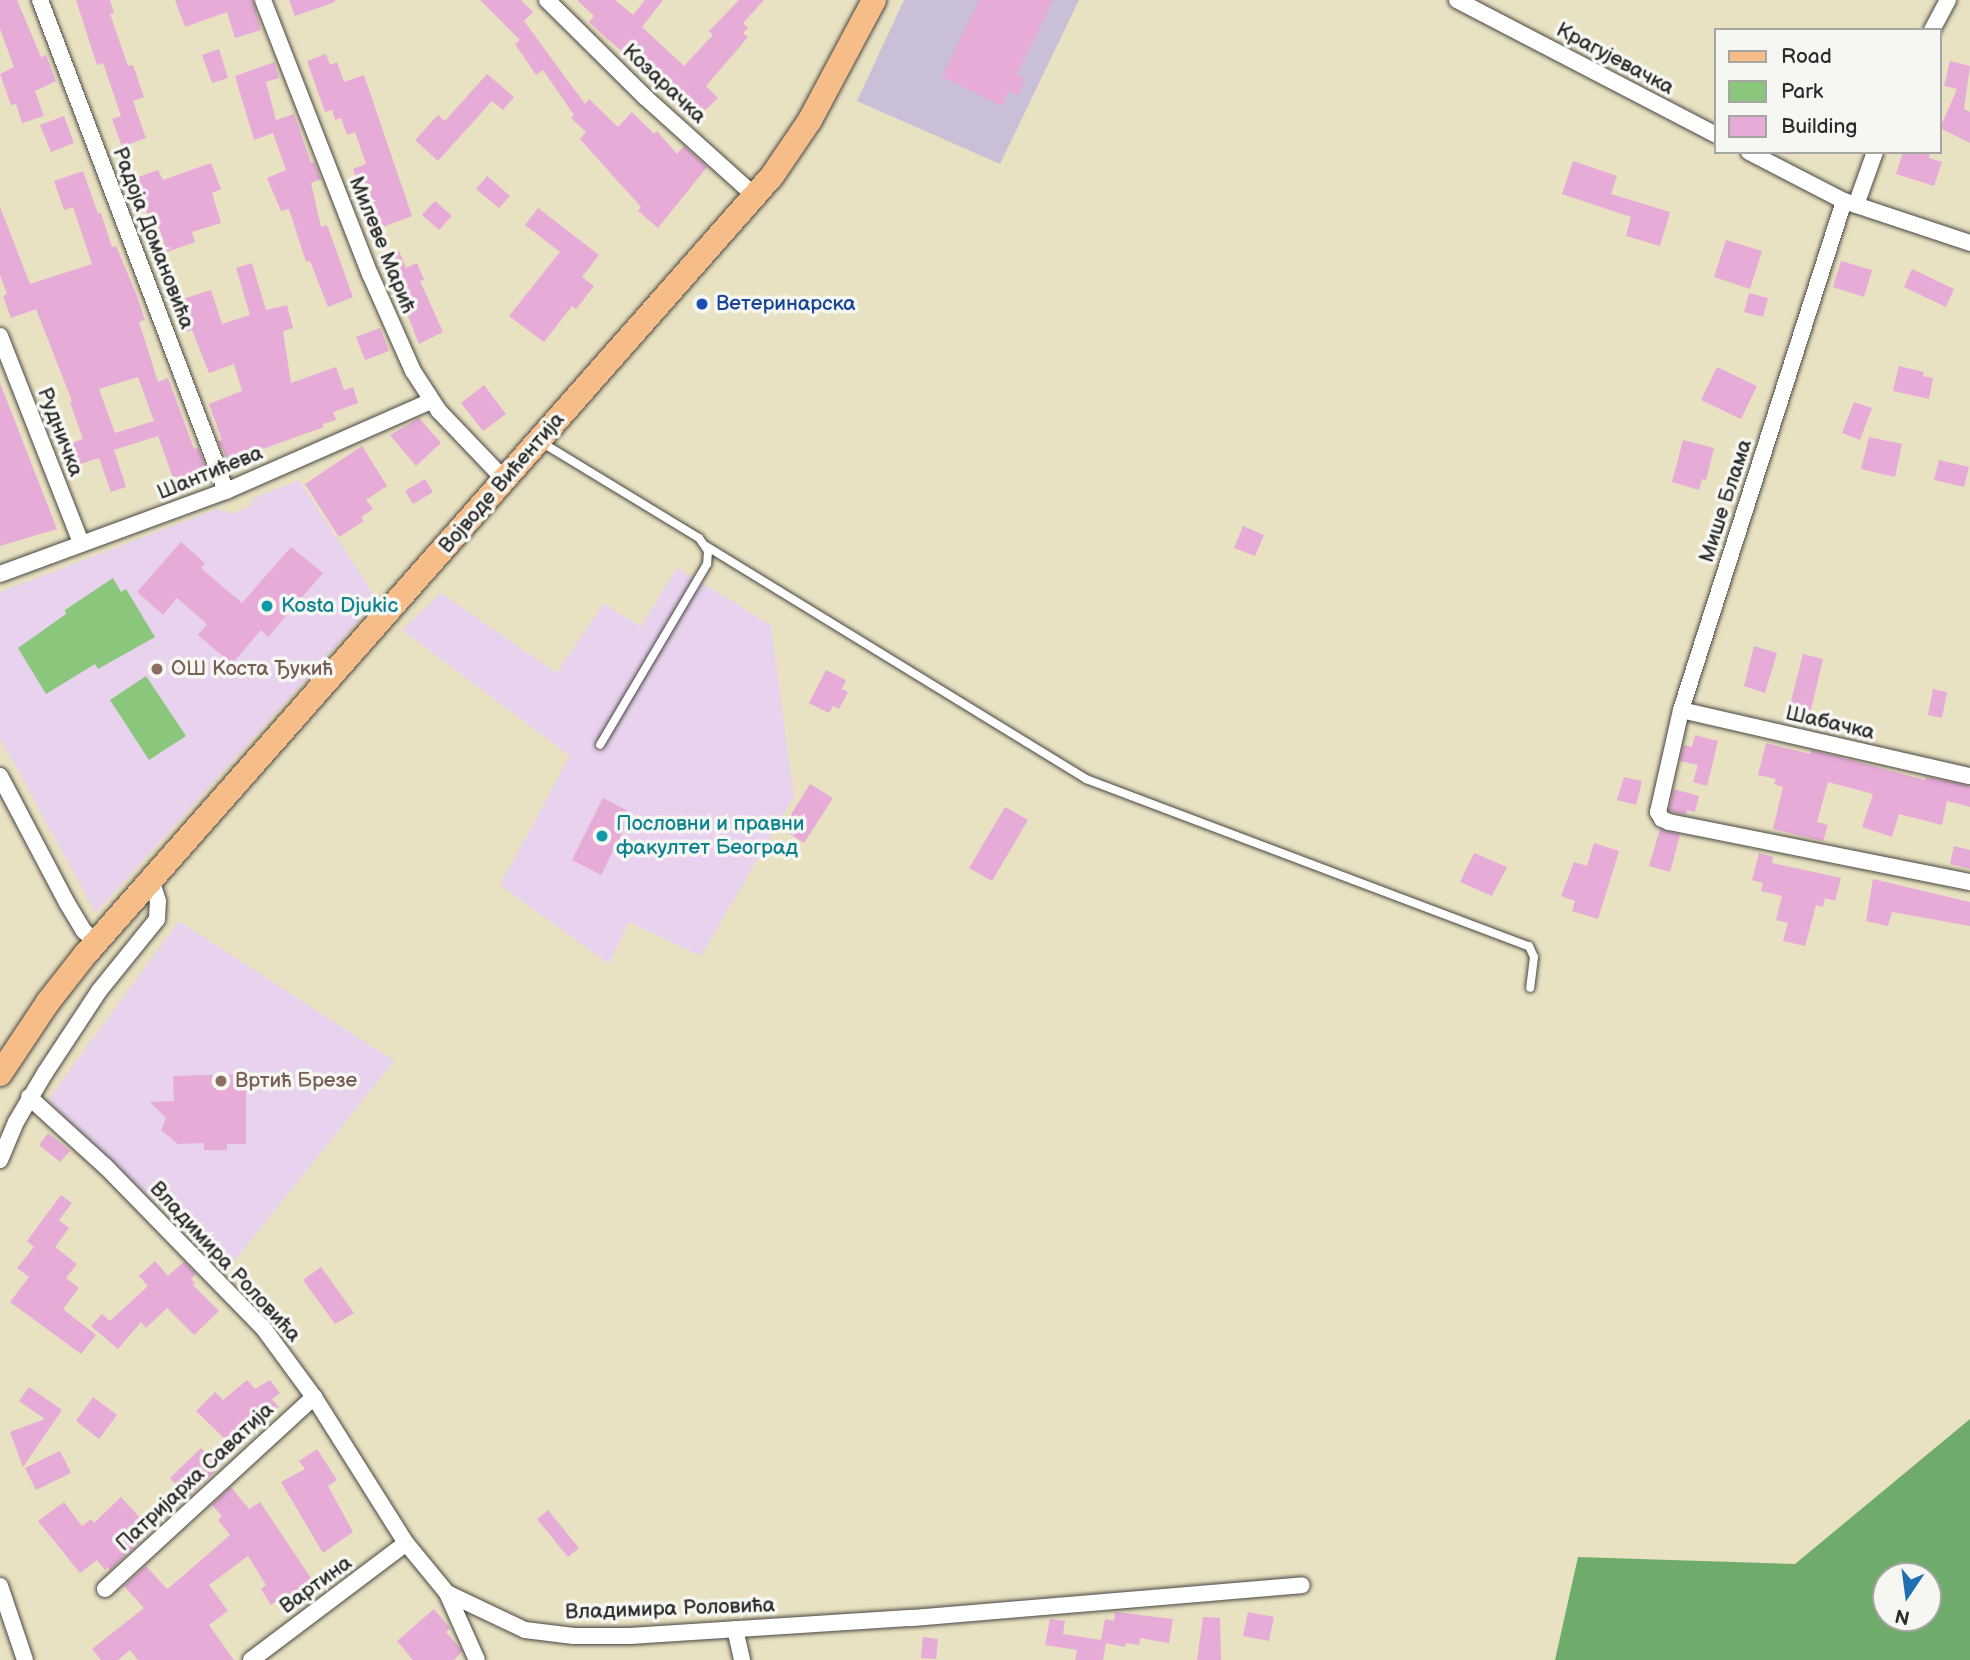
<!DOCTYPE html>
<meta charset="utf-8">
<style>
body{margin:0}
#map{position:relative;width:1970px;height:1660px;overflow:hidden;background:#e9e2c2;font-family:"Balsamiq Sans",sans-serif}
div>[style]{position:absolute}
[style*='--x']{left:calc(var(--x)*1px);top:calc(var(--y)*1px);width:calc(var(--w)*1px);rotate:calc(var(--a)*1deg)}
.built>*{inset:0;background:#e8d2ee}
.industrial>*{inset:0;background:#c9bfd7}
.green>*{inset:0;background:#8ac77d}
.forest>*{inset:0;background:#6fac6c}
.building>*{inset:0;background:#e6abd7}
.roads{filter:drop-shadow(0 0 2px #484642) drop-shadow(0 0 2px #484642)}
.lane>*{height:8px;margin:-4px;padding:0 4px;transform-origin:4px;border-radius:4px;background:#fff}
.street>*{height:16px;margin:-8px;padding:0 8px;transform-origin:8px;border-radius:8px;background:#fff}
.primary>*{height:24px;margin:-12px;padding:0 12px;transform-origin:12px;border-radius:12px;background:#f7bd88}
.dots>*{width:19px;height:19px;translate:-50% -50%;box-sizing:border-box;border:4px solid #f6f6f2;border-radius:50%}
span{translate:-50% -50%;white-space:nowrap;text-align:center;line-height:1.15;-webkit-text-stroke:7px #f6f6f2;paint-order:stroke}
.street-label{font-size:21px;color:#2b2b2b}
.transit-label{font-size:21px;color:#164399}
.left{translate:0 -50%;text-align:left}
.culture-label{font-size:21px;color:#0d838f}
.education-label{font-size:21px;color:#785e54}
.legend{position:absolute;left:1714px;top:28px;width:228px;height:126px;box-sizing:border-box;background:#f6f6f2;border:2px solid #a5a5a2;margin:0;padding:9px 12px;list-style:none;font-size:21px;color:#2b2b2b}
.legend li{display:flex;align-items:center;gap:14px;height:35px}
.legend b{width:35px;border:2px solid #a5a5a2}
.north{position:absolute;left:1872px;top:1562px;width:70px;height:70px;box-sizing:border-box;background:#f6f6f2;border:2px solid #a5a5a2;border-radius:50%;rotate:193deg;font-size:19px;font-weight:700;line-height:28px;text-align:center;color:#2b2b2b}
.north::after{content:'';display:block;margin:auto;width:24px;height:32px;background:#1f6fb2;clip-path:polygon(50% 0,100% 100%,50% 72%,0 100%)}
</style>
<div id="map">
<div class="built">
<i style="clip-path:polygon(299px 480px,377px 600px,96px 913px,0 738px,0 592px,217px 509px,231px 514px,250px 507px,254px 498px)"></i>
<i style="clip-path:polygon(677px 568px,771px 625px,794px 797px,701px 956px,629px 922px,609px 964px,500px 885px,570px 756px,402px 630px,441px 593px,556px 673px,604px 604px,641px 627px)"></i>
<i style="clip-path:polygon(179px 921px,394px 1061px,227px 1270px,48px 1100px)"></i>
</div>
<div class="industrial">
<i style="clip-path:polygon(904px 0,1079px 0,1000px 164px,857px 101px)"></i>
</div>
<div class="green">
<i style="clip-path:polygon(113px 578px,121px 592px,126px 589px,155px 637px,98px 669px,95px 664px,46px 694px,18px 648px,66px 614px,65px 610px)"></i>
<i style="clip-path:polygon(146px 676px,186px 736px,149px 760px,110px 700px)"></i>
</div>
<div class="forest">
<i style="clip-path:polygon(evenodd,1970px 1419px,1970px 1660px,1555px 1660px,1578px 1557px,1795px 1564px,1970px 1419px,1886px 1576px,1928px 1576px,1928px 1618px,1886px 1618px,1886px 1576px)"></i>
</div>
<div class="building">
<i style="clip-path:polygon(0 0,17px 0,41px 57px,46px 55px,56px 81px,35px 91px,44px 116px,22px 123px,16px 104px,11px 105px,0 74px,14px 67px,0 29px)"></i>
<i style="clip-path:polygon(76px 0,110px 0,114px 13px,110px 14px,128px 66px,133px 65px,144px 97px,133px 101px,146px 138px,122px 147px,112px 119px,121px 116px,103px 63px,97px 65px)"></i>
<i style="clip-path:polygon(175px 0,253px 0,261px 30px,235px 38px,227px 12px,185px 27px)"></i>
<i style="clip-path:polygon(289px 0,335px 0,335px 2px,295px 16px)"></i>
<i style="clip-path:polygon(480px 0,521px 0,533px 12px,524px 21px,585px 104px,589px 99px,618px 127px,632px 112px,654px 134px,657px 131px,677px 154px,684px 146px,707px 167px,658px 228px,638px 211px,641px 207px,580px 139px,586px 132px,571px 118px,574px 115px,543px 70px,536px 75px,515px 44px,520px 40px)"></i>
<i style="clip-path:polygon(577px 0,615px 0,633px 15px,645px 0,663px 0,642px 27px,684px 66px,713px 35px,709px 31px,739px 0,764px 0,743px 23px,748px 28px,743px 33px,748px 37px,706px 86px,718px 98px,699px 116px,679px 96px,676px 100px,661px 87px,663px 85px,606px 38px,589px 22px,594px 16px)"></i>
<i style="clip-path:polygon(979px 0,1053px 0,1017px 75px,1026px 79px,1018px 95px,1009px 91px,1002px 106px,942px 77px)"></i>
<i style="clip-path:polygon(219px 49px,228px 78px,212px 83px,202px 55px)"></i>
<i style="clip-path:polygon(326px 54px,330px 65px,337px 62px,344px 82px,364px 75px,412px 216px,375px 230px,353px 169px,366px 164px,355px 132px,347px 135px,341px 118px,335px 120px,332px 110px,325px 112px,307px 61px)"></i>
<i style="clip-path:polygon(1950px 61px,1970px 66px,1964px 109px,1970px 112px,1970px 143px,1940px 128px,1957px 89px,1944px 86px)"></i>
<i style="clip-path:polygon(274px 62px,279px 78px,266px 82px,276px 120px,294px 114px,311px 163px,314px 162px,321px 179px,311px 183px,321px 227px,327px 225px,353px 297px,328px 307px,310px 261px,306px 262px,289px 209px,281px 211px,267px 178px,286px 170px,273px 133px,254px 140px,235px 76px)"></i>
<i style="clip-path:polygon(487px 74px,514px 97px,503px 110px,492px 101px,438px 161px,415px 140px,438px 115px,445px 121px)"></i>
<i style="clip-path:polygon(64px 116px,74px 143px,51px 152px,40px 125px)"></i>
<i style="clip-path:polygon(1903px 152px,1930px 152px,1929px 158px,1942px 162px,1934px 186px,1896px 174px)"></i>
<i style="clip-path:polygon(1573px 161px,1617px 176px,1611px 194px,1670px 212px,1660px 246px,1626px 236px,1631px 217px,1562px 194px)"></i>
<i style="clip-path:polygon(211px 163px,221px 189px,212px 193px,221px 223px,192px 232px,195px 242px,167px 252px,155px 216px,149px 218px,133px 179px,158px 170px,163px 180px)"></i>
<i style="clip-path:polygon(evenodd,83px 171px,98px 214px,101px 213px,112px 247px,116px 246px,137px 296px,145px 320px,139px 322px,158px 382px,168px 378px,194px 449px,198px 448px,206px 467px,195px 471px,196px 475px,177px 481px,176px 476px,173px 478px,158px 436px,114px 450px,126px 487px,111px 492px,99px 458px,74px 466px,67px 445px,83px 439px,70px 402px,72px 401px,36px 309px,11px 318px,3px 296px,7px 294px,0 275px,0 207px,30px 284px,92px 264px,73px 207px,64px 210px,54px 181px,83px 171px,138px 377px,154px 421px,115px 433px,99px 389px,138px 377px)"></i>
<i style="clip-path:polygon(487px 176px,510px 196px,499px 208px,476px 189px)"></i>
<i style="clip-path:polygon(435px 201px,452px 216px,439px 230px,422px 215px)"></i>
<i style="clip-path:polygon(538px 208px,599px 255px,582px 277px,594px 286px,576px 309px,572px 306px,544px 342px,509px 316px,560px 252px,525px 225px)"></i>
<i style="clip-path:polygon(1726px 240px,1762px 251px,1750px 289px,1714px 277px)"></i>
<i style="clip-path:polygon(399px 251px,406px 268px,417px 263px,424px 280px,420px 281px,443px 332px,419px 344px,394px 281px,389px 283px,382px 265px,386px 263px,384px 257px)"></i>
<i style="clip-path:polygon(1841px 261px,1872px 270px,1864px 297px,1833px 287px)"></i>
<i style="clip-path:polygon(252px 263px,266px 310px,287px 305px,293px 328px,283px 331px,291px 383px,336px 367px,344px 390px,353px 387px,358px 403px,333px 412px,336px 420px,323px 424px,324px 427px,257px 451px,258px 454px,229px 463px,218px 441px,222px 440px,209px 404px,242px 391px,234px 364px,209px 373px,192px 330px,187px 332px,177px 301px,211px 290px,222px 324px,250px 315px,236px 268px)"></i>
<i style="clip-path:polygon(1912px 269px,1954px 289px,1946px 307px,1904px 287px)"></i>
<i style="clip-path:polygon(1749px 293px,1768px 298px,1763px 317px,1744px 312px)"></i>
<i style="clip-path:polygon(380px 328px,389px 351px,365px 360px,356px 337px)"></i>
<i style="clip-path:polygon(1899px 366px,1924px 372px,1923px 376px,1933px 378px,1929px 399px,1893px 391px)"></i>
<i style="clip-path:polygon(1717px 367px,1757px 386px,1741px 419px,1701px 400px)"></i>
<i style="clip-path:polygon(0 383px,57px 529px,0 546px)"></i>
<i style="clip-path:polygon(484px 385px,506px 414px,483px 431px,461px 403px)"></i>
<i style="clip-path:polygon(1854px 402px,1872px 408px,1860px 440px,1842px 433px)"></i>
<i style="clip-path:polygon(419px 418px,441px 443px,416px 466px,390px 435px)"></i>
<i style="clip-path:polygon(1869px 437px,1902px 444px,1895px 477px,1861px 469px)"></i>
<i style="clip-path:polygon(1683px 440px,1714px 448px,1706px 480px,1702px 479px,1699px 490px,1672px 482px)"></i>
<i style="clip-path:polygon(362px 446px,387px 486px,366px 500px,373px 509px,361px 517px,364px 521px,339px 537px,305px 484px)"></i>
<i style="clip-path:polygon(1939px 460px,1969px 467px,1964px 487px,1934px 480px)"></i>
<i style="clip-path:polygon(425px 479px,433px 492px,413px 504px,405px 491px)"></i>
<i style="clip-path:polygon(1243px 526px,1264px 535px,1255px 556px,1234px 548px)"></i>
<i style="clip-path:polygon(181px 542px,205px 563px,201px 568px,242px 603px,291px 547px,323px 573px,268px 637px,261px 630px,232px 664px,198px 635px,207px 624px,177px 598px,163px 615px,137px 592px)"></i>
<i style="clip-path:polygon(1754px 646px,1777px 653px,1765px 693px,1744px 686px)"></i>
<i style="clip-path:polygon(1803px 654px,1823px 659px,1809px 718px,1788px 713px)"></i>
<i style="clip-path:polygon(826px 670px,846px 680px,842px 689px,848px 692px,839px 709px,833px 706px,829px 713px,809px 703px)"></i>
<i style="clip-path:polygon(1933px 689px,1947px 692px,1942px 718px,1928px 715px)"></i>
<i style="clip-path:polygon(1695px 735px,1718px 741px,1707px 786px,1693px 782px,1698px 765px,1680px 761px,1684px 745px,1692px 747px)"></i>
<i style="clip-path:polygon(1766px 743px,1810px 754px,1811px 750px,1835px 756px,1925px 780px,1926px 777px,1970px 786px,1970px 807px,1947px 801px,1942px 825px,1899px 814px,1892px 837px,1862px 827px,1873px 794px,1828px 782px,1817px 822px,1828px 825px,1823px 841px,1773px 829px,1783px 787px,1774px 784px,1776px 779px,1758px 775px)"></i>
<i style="clip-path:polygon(1624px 777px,1642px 781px,1636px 805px,1617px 800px)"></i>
<i style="clip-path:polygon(810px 784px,833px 798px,804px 843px,782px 829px)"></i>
<i style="clip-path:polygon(1674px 789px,1699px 796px,1695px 812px,1687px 810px,1686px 815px,1669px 811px)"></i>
<i style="clip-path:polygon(603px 798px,632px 813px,601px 875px,572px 860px)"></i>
<i style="clip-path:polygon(1005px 807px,1028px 820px,992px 881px,969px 868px)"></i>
<i style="clip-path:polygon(1660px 829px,1680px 835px,1670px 872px,1649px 866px)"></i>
<i style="clip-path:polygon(1594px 843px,1619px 851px,1598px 919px,1572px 911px,1575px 901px,1561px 896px,1574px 862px,1587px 866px)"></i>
<i style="clip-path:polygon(1954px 846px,1970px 850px,1970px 869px,1950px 864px)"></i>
<i style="clip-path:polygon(1474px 853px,1507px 867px,1492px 896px,1460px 882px)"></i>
<i style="clip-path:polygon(1759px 853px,1773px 857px,1772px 863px,1841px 878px,1835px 901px,1825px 898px,1823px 907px,1816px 905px,1805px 946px,1783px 941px,1788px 923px,1776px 920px,1782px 896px,1761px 891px,1763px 883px,1752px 880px)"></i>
<i style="clip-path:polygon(1873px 879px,1970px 902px,1970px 926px,1892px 912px,1888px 926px,1866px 921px)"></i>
<i style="clip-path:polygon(246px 1074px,246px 1144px,227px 1144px,227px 1150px,204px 1150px,204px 1143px,178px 1144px,161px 1130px,166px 1118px,150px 1102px,174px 1101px,173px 1076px)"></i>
<i style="clip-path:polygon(48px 1133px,70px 1151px,60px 1162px,39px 1145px)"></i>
<i style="clip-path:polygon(61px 1195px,72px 1203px,59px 1220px,69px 1228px,55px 1247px,77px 1264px,66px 1278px,79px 1288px,63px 1309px,96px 1335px,81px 1354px,10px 1302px,29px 1277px,17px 1268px,34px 1247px,27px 1241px)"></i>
<i style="clip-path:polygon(155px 1261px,168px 1276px,184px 1262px,196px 1274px,191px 1279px,195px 1283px,193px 1285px,219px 1311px,194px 1335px,167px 1308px,146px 1328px,141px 1322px,118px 1349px,91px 1326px,102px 1314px,110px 1321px,148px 1286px,139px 1276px)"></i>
<i style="clip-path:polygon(321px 1267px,354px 1313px,335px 1324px,303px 1280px)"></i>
<i style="clip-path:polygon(247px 1380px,255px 1389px,270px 1380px,280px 1393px,272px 1399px,279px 1407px,259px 1423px,251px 1415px,226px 1440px,196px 1411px,215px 1392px,223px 1400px)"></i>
<i style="clip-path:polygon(29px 1387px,62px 1410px,23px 1467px,10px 1432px,45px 1419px,19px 1401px)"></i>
<i style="clip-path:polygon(93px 1397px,117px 1415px,99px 1439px,76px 1421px)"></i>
<i style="clip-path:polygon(201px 1448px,220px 1467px,188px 1497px,170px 1478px)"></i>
<i style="clip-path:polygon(317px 1449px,337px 1480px,328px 1486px,353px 1532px,323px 1553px,281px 1482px,305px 1469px,299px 1461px)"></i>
<i style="clip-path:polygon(60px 1451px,71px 1473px,36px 1490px,25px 1468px)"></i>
<i style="clip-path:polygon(231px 1487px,249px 1509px,260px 1502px,315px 1584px,280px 1606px,277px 1601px,271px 1605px,261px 1589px,266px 1585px,248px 1556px,209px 1585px,228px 1611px,209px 1625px,234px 1660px,138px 1660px,130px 1650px,118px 1660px,101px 1660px,92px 1649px,144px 1608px,124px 1586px,146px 1566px,167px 1589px,170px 1587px,230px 1535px,218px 1520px,222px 1516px,212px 1505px)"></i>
<i style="clip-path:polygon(121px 1497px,140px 1518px,152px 1508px,161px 1519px,138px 1537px,141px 1541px,110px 1570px,108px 1567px,105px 1570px,97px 1560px,80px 1573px,38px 1521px,64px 1502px,82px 1526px,91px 1519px,94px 1523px)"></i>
<i style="clip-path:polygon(548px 1510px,579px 1548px,568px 1557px,537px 1519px)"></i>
<i style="clip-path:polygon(434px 1609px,450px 1628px,446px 1632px,462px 1651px,454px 1660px,413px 1660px,397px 1641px)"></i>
<i style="clip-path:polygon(1115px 1612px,1173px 1619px,1169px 1643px,1140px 1638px,1139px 1645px,1126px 1643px,1125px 1647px,1106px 1643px,1103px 1660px,1075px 1660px,1077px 1650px,1045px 1645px,1050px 1619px,1065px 1621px,1063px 1634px,1101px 1640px,1105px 1619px,1114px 1621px)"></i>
<i style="clip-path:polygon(1248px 1612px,1274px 1617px,1269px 1641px,1243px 1636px)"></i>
<i style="clip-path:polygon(1203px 1617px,1220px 1618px,1221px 1660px,1197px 1660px)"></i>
<i style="clip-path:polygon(923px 1637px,938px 1639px,936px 1659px,921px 1658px)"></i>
</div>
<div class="roads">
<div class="lane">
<i style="--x:541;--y:442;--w:185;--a:31.3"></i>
<i style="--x:699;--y:538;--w:16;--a:55"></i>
<i style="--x:708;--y:551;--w:13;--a:94"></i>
<i style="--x:707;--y:564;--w:210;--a:120.6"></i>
<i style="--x:706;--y:546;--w:446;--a:31.5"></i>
<i style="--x:1086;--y:779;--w:473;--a:20.7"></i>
<i style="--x:1529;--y:946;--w:12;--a:66"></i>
<i style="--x:1534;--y:957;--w:31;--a:97"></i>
</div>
<div class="street">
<i style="--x:40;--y:0;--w:525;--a:69.25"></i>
<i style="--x:263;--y:0;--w:294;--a:68.7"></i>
<i style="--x:370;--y:274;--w:106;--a:66.1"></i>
<i style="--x:413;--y:371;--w:48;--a:57"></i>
<i style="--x:439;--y:411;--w:95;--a:46.3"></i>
<i style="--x:547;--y:0;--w:138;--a:44.7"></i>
<i style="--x:645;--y:97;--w:148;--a:42"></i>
<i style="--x:1457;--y:0;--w:292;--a:27.5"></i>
<i style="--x:1932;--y:30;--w:34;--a:-62"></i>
<i style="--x:1749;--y:152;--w:107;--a:27.3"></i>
<i style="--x:1844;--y:201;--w:133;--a:18.4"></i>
<i style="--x:1844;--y:201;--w:534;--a:107.76"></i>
<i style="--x:1681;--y:710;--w:105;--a:102.7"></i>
<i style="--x:1658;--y:812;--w:8;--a:60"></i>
<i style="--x:1662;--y:819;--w:8;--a:23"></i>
<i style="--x:1669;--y:822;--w:307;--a:11.3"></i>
<i style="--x:1856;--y:205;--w:56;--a:-70.3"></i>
<i style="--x:0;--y:336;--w:222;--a:68.6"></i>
<i style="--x:0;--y:574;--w:241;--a:-20.2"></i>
<i style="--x:226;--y:491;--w:224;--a:-23.7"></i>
<i style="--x:1681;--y:710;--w:296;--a:12.9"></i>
<i style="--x:0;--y:776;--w:144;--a:62.2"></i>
<i style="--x:67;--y:903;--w:33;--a:59"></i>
<i style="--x:84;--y:931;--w:18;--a:43"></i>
<i style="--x:29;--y:1097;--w:104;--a:42.3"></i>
<i style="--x:106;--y:1167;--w:226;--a:45.7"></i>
<i style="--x:264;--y:1329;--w:84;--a:53.7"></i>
<i style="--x:314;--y:1397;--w:173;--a:57.8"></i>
<i style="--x:406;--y:1543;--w:65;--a:50.6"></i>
<i style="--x:447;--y:1593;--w:86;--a:25.4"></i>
<i style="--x:525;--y:1630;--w:49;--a:7"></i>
<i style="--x:574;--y:1636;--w:56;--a:0"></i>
<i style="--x:630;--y:1636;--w:283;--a:-3.7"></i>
<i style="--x:912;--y:1618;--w:391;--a:-4.8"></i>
<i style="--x:0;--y:1160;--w:41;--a:-67.2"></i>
<i style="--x:16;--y:1122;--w:57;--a:-59.4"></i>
<i style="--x:45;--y:1073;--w:98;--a:-56.6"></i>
<i style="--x:99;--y:991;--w:92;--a:-51.1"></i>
<i style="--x:157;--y:919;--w:18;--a:-87"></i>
<i style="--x:158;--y:901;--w:20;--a:-108"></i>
<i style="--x:0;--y:1586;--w:78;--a:71.3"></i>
<i style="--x:105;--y:1589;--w:284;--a:-42.6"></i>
<i style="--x:447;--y:1593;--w:73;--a:65.9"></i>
<i style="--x:735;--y:1629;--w:32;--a:77"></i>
<i style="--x:251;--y:1660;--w:194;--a:-37"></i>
</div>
<div class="primary">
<i style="--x:0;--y:1074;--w:87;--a:-56.3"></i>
<i style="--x:48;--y:1002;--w:58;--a:-52"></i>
<i style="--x:84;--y:956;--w:1040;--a:-48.59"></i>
<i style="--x:772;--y:176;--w:68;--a:-55.8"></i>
<i style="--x:810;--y:120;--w:136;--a:-61.9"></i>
</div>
</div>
<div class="dots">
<i style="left:702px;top:304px;background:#1a4fb4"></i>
<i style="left:267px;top:606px;background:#0f9aa8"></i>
<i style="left:157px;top:669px;background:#8d6e63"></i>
<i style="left:602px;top:836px;background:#0f9aa8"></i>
<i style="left:221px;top:1081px;background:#8d6e63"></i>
</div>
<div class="street-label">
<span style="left:1615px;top:59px;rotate:28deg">Крагујевачка</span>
<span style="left:664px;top:84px;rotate:43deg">Козарачка</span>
<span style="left:153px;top:238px;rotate:69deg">Радоја Домановића</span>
<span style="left:382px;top:245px;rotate:68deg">Милеве Марић</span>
<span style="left:60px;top:432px;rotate:69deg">Рудничка</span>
<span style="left:210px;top:473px;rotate:-22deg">Шантићева</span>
<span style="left:502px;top:483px;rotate:-49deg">Војводе Вићентија</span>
<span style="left:1726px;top:501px;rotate:-72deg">Мише Блама</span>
<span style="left:1830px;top:723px;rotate:13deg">Шабачка</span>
<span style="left:225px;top:1262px;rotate:47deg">Владимира Роловића</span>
<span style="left:195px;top:1477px;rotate:-43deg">Патријарха Саватија</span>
<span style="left:316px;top:1585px;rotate:-36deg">Вартина</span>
<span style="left:670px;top:1609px;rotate:-2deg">Владимира Роловића</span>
</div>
<div class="transit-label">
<span class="left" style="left:716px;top:304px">Ветеринарска</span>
</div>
<div class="culture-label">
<span class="left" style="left:281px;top:606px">Kosta Djukic</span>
<span class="left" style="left:616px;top:836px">Пословни и правни<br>факултет Београд</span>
</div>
<div class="education-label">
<span class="left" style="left:171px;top:669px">ОШ Коста Ђукић</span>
<span class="left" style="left:235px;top:1081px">Вртић Брезе</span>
</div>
<ul class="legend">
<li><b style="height:9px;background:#f7bd88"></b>Road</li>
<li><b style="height:19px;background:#8ac77d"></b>Park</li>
<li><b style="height:19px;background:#e6abd7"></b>Building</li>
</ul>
<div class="north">N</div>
</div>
